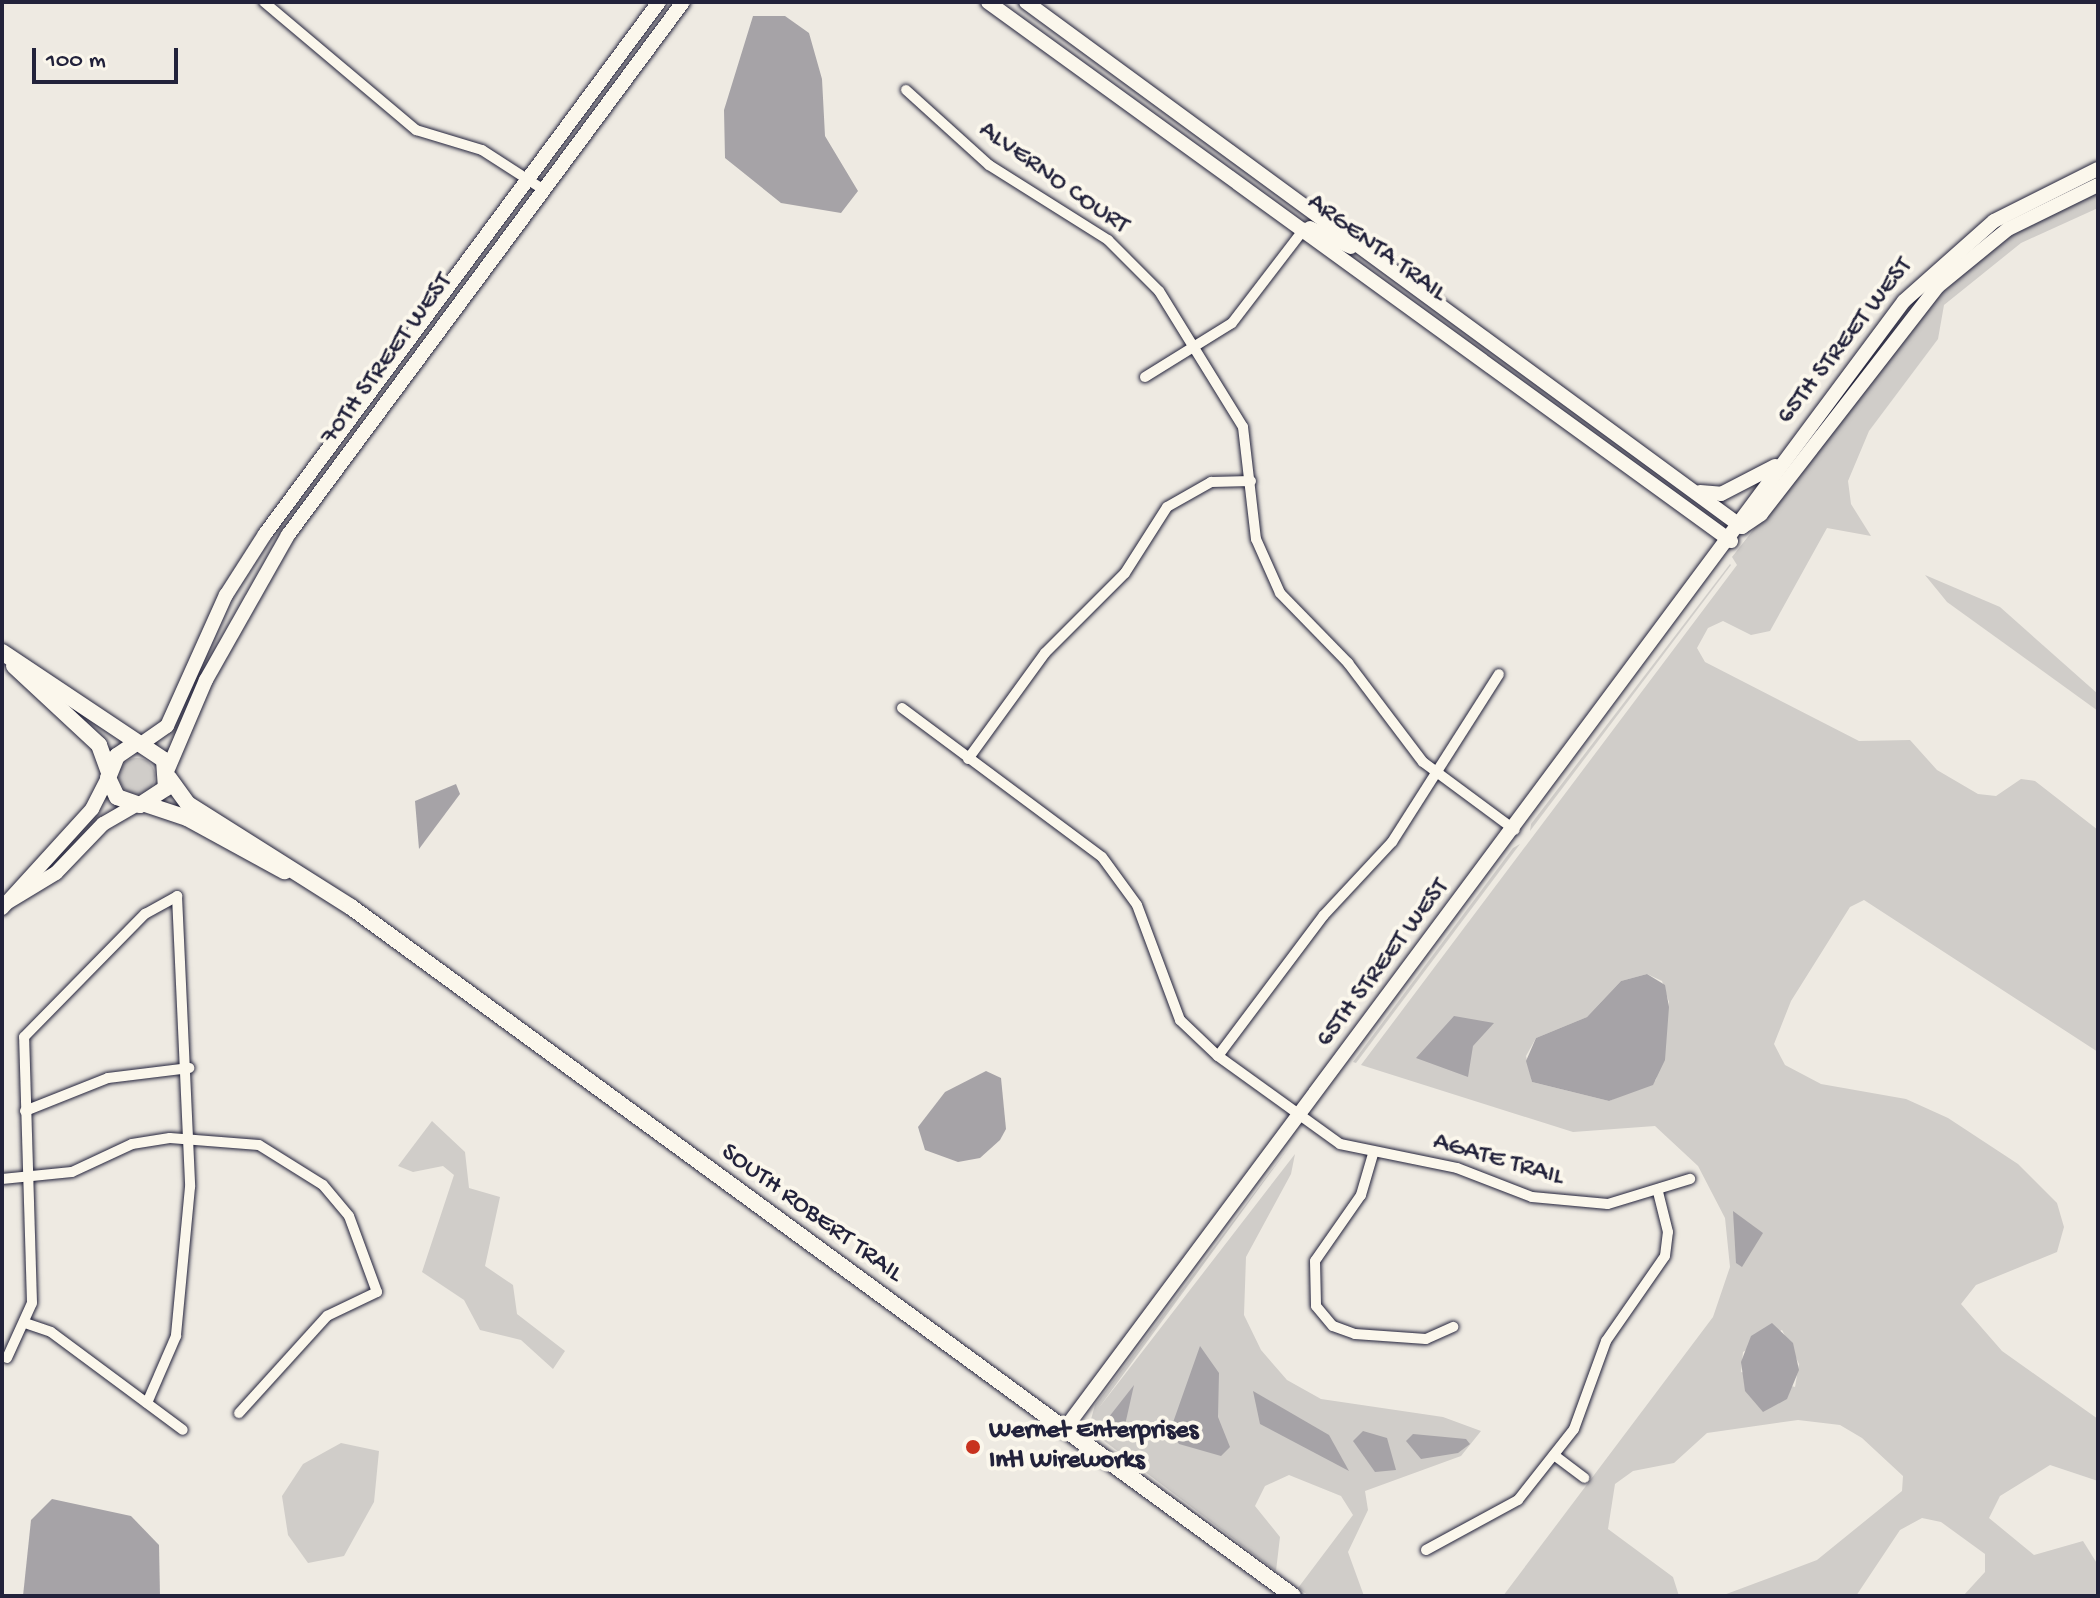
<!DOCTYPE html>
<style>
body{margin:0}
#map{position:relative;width:2100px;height:1598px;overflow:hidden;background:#eeeae2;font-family:"Gochi Hand",sans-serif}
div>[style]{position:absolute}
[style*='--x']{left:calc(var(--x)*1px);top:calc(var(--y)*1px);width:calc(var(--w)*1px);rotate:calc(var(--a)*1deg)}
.green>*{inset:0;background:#d0cdc9}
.round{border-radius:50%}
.water>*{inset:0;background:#a6a3a7}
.roads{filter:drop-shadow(0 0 2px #22223b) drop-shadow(0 0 2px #22223b)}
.minor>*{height:10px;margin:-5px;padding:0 5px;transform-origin:5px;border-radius:5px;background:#fbf7ec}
.tertiary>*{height:14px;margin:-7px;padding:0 7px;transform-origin:7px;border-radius:7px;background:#fbf7ec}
.secondary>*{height:14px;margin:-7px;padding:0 7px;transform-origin:7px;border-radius:7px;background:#fbf7ec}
.primary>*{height:16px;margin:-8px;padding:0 8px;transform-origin:8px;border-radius:8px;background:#fbf7ec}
.dots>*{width:22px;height:22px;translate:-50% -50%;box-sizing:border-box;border:4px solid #fbf7ec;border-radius:50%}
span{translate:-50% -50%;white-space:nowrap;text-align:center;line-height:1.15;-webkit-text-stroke:8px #fbf7ec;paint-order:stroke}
.street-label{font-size:26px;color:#22223b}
.poi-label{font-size:26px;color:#22223b;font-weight:700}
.left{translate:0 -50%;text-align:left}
.frame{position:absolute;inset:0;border:4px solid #22223b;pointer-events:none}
.scale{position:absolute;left:32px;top:48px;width:146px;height:36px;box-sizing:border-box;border:4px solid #22223b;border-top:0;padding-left:10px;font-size:24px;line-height:28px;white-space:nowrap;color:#22223b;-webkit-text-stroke:6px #fbf7ec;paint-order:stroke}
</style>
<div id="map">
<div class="green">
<i style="clip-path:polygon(evenodd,2098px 192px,2098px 208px,2021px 243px,1944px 305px,1938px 339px,1869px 431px,1848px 481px,1851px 504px,1871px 536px,1827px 528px,1770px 631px,1751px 635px,1723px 621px,1708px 628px,1697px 648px,1705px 662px,1859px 741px,1910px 740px,1937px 770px,1978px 794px,1996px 796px,2021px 779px,2035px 781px,2098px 830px,2098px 1052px,1864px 900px,1850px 907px,1791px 1001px,1774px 1044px,1785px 1065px,1821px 1084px,1906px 1099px,1948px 1118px,2018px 1164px,2057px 1203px,2064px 1227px,2057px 1252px,1976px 1285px,1961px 1304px,2002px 1351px,2098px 1419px,2098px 1481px,2050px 1465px,2000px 1496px,1989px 1518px,2034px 1555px,2083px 1541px,2098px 1565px,2098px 1596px,1963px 1596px,1985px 1572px,1985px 1554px,1941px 1522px,1922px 1518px,1900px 1530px,1856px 1596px,1721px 1596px,1817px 1560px,1902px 1491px,1903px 1476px,1862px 1438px,1840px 1425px,1798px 1420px,1707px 1433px,1674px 1463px,1633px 1471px,1615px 1484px,1608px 1529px,1673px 1577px,1679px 1596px,1503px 1596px,1713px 1317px,1730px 1267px,1725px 1218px,1698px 1166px,1655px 1126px,1573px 1132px,1361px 1065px,1737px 565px,1732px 557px,1933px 301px,2002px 240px,2098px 192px,1647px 974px,1662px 981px,1669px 1002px,1656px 1080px,1609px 1101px,1532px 1082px,1526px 1056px,1536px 1038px,1587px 1017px,1621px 981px,1647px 974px,2098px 192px,1782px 1330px,1799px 1364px,1795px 1387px,1741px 1372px,1743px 1352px,1782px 1330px)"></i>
<i style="clip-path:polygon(1730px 564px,1731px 565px,1530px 831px,1531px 824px)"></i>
<i style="clip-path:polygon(1925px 575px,2000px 607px,2098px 694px,2098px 711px,1947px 602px)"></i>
<i class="round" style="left:119px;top:758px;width:36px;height:36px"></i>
<i style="clip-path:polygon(1520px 844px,1356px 1063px,1353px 1062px,1513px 848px)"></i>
<i style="clip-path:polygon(432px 1121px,465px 1152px,469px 1188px,500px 1197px,485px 1266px,513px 1285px,517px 1314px,565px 1351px,553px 1369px,521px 1340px,480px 1330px,464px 1300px,422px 1272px,454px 1175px,443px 1166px,413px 1172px,398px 1166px)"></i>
<i style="clip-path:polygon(1292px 1143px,1098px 1409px,1295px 1154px,1291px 1174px,1246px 1257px,1244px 1315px,1261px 1350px,1287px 1380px,1321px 1399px,1443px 1417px,1481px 1431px,1461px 1456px,1365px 1491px,1368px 1510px,1348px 1552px,1364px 1596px,1309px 1596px,1298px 1588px,1353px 1515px,1341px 1496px,1289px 1475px,1265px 1486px,1255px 1506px,1280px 1537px,1276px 1571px,1099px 1437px,1090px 1423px,1095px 1405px)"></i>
<i style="clip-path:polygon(341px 1443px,379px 1451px,374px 1502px,344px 1556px,308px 1563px,288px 1535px,282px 1496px,303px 1464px)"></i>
</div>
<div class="water">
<i style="clip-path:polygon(753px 16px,785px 16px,809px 33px,822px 79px,825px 136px,858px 191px,841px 213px,781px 203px,725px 158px,724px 110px)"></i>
<i style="clip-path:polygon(456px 784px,460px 794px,419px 849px,415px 801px)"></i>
<i style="clip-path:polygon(1647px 974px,1665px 985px,1669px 1007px,1665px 1060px,1653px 1085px,1609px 1101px,1532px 1082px,1526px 1061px,1536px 1038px,1587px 1017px,1621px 981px)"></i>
<i style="clip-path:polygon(1454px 1016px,1494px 1023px,1473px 1046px,1468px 1077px,1416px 1058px)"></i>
<i style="clip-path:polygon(986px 1071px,1001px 1078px,1006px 1129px,1000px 1140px,980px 1158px,958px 1162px,925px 1150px,918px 1127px,945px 1092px)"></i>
<i style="clip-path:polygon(1733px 1211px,1763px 1233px,1742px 1267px,1736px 1263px)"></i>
<i style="clip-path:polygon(1772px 1323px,1793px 1343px,1799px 1370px,1787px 1399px,1763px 1412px,1745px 1391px,1741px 1362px,1751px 1336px)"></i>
<i style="clip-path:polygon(1200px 1346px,1219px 1373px,1218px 1417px,1230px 1447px,1221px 1456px,1179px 1444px,1170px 1431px)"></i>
<i style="clip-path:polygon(1134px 1385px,1123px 1434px,1116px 1437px,1105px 1422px)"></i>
<i style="clip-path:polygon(1253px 1391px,1329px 1435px,1349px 1471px,1260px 1424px)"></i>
<i style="clip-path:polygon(1363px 1431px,1387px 1438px,1396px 1470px,1375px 1472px,1353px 1441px)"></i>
<i style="clip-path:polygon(1413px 1434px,1466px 1439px,1470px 1444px,1458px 1453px,1421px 1459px,1406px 1441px)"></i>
<i style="clip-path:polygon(52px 1499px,131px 1516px,159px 1545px,160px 1596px,23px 1596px,31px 1520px)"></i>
</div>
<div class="roads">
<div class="minor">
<i style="--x:264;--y:2;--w:199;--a:40.1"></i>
<i style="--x:416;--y:130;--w:69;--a:16.9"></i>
<i style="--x:482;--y:150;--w:74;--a:32.8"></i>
<i style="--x:906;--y:90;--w:112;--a:42.1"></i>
<i style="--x:989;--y:165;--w:141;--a:32.2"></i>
<i style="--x:1108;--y:240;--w:72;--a:45"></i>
<i style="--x:1159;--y:291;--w:160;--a:58.3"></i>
<i style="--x:1243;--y:427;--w:113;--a:83.4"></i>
<i style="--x:1256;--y:539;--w:59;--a:66"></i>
<i style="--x:1280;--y:593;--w:98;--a:45.8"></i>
<i style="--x:1348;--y:663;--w:124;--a:52.9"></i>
<i style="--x:1423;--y:762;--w:114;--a:36.5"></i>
<i style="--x:1145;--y:377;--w:102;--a:-31.8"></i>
<i style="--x:1232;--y:323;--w:120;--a:-52.5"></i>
<i style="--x:902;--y:708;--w:249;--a:36.7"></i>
<i style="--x:1102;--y:857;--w:59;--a:53.9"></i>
<i style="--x:1137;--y:905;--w:123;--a:69.5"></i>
<i style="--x:1180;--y:1020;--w:52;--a:43.5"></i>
<i style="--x:1218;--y:1056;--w:176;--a:-53.1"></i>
<i style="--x:1324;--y:915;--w:100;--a:-47"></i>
<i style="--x:1392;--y:842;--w:199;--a:-57.5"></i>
<i style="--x:968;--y:759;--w:131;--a:-54"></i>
<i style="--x:1045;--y:653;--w:113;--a:-45"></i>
<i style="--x:1125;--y:573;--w:78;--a:-57.5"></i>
<i style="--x:1167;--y:507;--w:51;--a:-29.6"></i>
<i style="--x:1211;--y:482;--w:40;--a:-1.4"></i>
<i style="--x:1218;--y:1056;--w:150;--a:35.8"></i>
<i style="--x:1340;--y:1144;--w:119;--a:11.6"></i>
<i style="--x:1457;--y:1168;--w:80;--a:21.1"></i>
<i style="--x:1532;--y:1197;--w:76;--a:5.3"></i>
<i style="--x:1608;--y:1204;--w:86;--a:-17"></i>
<i style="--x:25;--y:1111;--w:89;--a:-21.7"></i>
<i style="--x:108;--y:1078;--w:82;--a:-7"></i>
<i style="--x:1373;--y:1154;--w:43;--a:106.3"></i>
<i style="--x:1361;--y:1195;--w:80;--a:124.9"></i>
<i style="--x:1315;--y:1261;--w:45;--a:88.7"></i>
<i style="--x:1316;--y:1306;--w:26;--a:50"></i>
<i style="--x:1333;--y:1326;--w:23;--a:20"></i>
<i style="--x:1355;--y:1334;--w:71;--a:4"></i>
<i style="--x:1426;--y:1339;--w:30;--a:-24"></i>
<i style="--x:2;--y:1179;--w:70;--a:-5.7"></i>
<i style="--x:72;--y:1172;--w:66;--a:-25"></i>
<i style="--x:132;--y:1144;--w:38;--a:-9"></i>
<i style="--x:170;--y:1138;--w:89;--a:4.5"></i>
<i style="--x:259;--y:1145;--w:75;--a:32"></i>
<i style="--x:323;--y:1185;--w:40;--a:50"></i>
<i style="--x:349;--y:1216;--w:81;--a:69.8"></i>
<i style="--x:377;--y:1292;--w:55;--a:154.4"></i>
<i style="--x:327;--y:1316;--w:131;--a:132.2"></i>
<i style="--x:28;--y:1324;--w:24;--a:19"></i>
<i style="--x:51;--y:1332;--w:164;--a:36.6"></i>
<i style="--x:7;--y:1358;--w:60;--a:-65.6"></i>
<i style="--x:32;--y:1303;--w:266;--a:-91.7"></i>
<i style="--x:24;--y:1037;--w:173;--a:-45.5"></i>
<i style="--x:145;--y:914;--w:37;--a:-29"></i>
<i style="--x:177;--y:896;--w:291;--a:87.4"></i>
<i style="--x:190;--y:1187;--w:150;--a:95.4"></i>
<i style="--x:176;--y:1336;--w:73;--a:113.4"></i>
<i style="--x:1554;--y:1455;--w:38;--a:37"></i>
<i style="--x:1426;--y:1550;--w:105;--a:-28.5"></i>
<i style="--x:1518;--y:1500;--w:90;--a:-51.7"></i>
<i style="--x:1574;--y:1429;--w:94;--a:-70"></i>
<i style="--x:1606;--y:1341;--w:103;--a:-55.2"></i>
<i style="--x:1665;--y:1256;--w:24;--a:-83"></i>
<i style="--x:1668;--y:1232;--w:41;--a:-104"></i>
</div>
<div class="tertiary">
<i style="--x:988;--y:2;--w:918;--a:35.96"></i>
<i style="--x:1026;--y:2;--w:888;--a:36.25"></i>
<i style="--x:1310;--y:228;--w:45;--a:24.9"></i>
<i style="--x:1700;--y:492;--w:21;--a:5"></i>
<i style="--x:1721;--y:494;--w:61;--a:-27.4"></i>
<i style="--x:1742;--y:527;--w:23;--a:-34"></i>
<i style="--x:1761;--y:514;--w:289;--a:-52.2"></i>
<i style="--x:1938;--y:286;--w:90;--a:-39.2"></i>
<i style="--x:2008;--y:229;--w:100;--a:-26.1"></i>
<i style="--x:1064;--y:1430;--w:1407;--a:-53.35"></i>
<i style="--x:1904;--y:301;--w:120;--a:-41.6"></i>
<i style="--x:1994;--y:221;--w:116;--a:-26.6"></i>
</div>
<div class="secondary">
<i style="--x:141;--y:744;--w:32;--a:-35"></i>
<i style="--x:167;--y:726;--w:144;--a:-65.8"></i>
<i style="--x:226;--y:595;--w:72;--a:-57.4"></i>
<i style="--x:265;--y:534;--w:662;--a:-53.48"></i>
<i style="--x:168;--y:769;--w:97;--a:-66.9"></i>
<i style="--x:206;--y:680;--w:167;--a:-60.5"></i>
<i style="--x:288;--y:535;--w:663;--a:-53.46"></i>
<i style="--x:8;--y:902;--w:56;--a:-31.1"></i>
<i style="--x:56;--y:873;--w:68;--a:-46.2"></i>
<i style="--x:103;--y:824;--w:38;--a:-30"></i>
<i style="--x:2;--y:908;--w:134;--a:-47.7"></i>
<i style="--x:92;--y:809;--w:35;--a:-63"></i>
</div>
<div class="primary">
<i style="--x:2;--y:652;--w:195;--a:33.7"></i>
<i style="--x:164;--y:760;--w:28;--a:86"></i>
<i style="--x:166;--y:788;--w:31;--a:147"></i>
<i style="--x:140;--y:805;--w:24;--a:-161"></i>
<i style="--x:117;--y:797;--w:21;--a:-115"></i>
<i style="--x:108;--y:778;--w:24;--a:-68"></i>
<i style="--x:117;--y:756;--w:22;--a:-34"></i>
<i style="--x:14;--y:666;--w:116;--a:42.9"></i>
<i style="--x:99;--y:745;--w:29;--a:70"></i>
<i style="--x:169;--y:778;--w:32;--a:54"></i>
<i style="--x:188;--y:804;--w:193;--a:32.3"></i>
<i style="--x:351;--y:907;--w:1167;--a:36.18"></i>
<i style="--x:145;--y:804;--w:44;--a:18.4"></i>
<i style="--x:187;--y:818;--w:111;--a:28.7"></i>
</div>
</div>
<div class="dots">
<i style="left:973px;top:1447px;background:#c8321e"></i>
</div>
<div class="street-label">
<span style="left:1053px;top:179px;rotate:35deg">ALVERNO COURT</span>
<span style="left:1376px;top:249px;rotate:36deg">ARGENTA TRAIL</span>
<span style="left:1846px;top:342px;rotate:-52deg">65TH STREET WEST</span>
<span style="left:388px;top:360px;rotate:-54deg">70TH STREET WEST</span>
<span style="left:1384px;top:964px;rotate:-53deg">65TH STREET WEST</span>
<span style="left:1498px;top:1161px;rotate:16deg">AGATE TRAIL</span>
<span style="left:811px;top:1214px;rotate:36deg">SOUTH ROBERT TRAIL</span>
</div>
<div class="poi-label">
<span class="left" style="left:989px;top:1447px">Wernet Enterprises<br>Intl Wireworks</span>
</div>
<div class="frame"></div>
<div class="scale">100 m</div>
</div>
